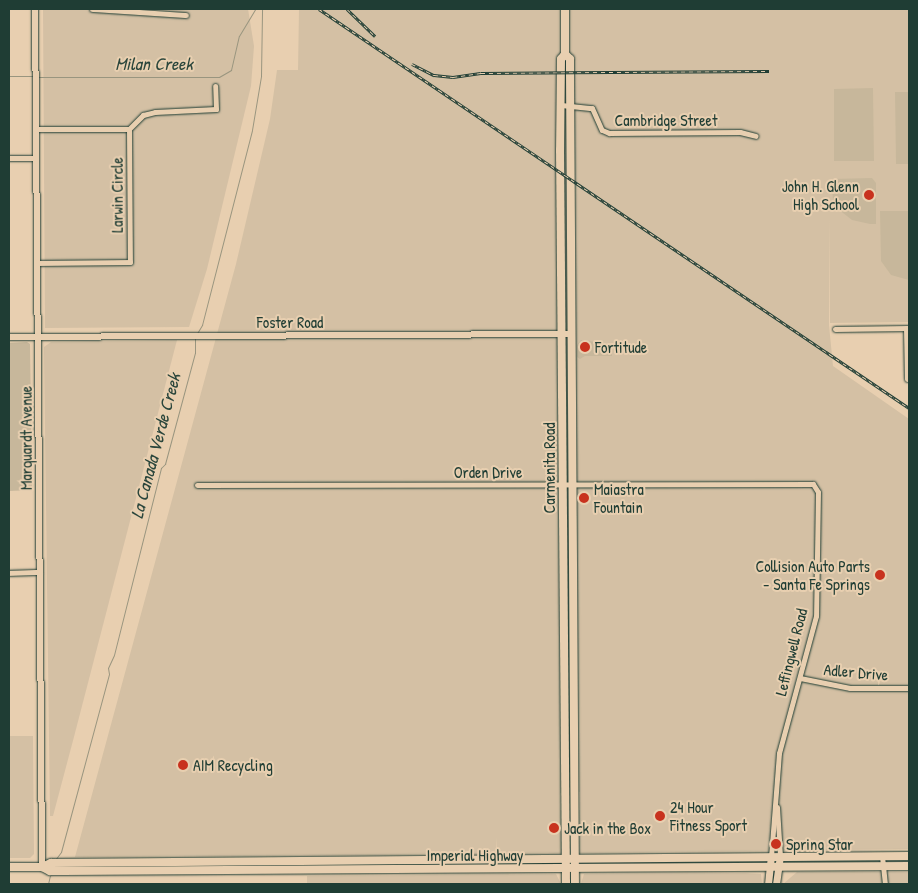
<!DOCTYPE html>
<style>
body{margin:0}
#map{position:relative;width:918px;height:893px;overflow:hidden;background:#e8cfb0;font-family:"Patrick Hand",sans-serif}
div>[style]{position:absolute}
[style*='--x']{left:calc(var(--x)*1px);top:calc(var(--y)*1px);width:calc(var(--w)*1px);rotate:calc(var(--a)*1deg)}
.built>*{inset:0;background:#d4c0a4}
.green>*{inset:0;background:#c7b79b}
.stream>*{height:1px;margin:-0.5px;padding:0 0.5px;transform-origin:0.5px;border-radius:0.5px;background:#99957f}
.roads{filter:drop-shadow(0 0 1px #1f3d34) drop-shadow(0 0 1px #1f3d34)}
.minor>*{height:5px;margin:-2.5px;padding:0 2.5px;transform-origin:2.5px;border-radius:2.5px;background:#e8cfb0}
.tertiary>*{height:6px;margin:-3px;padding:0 3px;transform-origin:3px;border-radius:3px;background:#e8cfb0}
.secondary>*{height:7px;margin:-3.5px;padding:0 3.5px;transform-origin:3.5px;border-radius:3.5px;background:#e8cfb0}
.primary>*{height:8px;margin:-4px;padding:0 4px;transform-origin:4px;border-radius:4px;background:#e8cfb0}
.rail>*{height:3px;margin-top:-1.5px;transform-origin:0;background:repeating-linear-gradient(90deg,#e8cfb0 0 4px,#1f3d34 0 8px);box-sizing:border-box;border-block:1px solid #1f3d34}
.dots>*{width:14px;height:14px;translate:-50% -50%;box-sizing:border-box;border:2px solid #e8cfb0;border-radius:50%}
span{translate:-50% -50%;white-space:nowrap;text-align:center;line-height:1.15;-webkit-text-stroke:4px #e8cfb0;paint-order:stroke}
.street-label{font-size:16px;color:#1f3d34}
.poi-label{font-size:16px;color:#1f3d34}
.right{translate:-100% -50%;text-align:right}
.left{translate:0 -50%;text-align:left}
.water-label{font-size:18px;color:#2b463c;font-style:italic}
.frame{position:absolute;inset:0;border:10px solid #1f3d34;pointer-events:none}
</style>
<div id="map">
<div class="built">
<i style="clip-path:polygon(43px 9px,248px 9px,254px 46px,251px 86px,207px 269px,189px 327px,45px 328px)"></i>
<i style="clip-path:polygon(evenodd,299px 9px,909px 9px,909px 322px,830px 323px,829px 218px,829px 325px,833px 366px,909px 419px,909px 849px,497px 854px,497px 838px,496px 854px,75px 857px,236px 264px,270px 119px,277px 70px,298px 70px,299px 9px,580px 792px,580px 810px,560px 810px,560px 793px,580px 792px)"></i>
<i style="clip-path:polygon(177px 340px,75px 733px,53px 816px,50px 816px,44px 347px,51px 342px)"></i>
<i style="clip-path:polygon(9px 736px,33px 736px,34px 854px,30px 858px,9px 858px)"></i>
<i style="clip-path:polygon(797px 872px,909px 872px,909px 884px,783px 884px)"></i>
<i style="clip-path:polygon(744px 873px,761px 874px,762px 884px,581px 884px,584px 874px)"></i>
<i style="clip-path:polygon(556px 874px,561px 884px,307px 884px,307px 876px)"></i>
</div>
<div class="green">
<i style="clip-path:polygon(873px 88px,874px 161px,834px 161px,834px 89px)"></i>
<i style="clip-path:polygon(895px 92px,909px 92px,909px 164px,896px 164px)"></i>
<i style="clip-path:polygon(872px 178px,876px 183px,876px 224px,870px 224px,852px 220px,838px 209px,833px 199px,831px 179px)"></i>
<i style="clip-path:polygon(880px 211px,909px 211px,909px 280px,891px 275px,881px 261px)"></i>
<i style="clip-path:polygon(581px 340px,603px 343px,612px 350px,612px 356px,585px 356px,580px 359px,577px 357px,577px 345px)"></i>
<i style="clip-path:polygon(27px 342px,30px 344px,32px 490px,9px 491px,9px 343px)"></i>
</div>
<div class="stream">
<i style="--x:9;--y:76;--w:24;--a:0"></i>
<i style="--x:37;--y:77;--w:182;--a:0"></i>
<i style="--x:219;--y:77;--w:14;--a:-30"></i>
<i style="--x:231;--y:70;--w:35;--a:-77"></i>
<i style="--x:239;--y:36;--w:31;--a:-59"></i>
<i style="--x:196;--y:335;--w:12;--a:-59"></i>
<i style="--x:202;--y:325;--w:201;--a:-75.6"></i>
<i style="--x:252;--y:130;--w:55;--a:-80.5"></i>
<i style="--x:261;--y:76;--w:67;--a:-89.1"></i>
<i style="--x:55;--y:860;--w:10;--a:-53"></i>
<i style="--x:61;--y:852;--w:184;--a:-74.9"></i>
<i style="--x:109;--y:674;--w:6;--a:-99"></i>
<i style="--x:108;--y:668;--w:14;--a:-65"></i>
<i style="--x:114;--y:655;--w:193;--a:-75.9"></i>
<i style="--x:161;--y:468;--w:6;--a:-45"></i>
<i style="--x:165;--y:464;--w:115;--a:-74.9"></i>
<i style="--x:195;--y:353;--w:15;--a:-90"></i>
<i style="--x:48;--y:884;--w:9;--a:-77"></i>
</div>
<div class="roads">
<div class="minor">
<i style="--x:92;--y:9;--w:94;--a:3.7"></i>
<i style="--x:561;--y:105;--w:31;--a:6"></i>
<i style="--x:592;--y:108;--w:24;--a:66"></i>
<i style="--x:602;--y:130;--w:8;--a:23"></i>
<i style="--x:609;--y:133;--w:131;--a:-0.4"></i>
<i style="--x:740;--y:132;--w:16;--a:14"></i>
<i style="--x:35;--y:129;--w:94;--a:0"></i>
<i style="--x:129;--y:129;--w:133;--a:89.6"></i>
<i style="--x:130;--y:262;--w:92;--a:179.4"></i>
<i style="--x:129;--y:129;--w:20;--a:-45"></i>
<i style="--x:143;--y:115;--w:12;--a:-14"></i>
<i style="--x:155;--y:112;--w:61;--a:-2.8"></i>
<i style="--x:216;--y:109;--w:23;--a:-92"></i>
<i style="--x:9;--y:158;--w:27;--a:0"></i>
<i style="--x:906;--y:328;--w:51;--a:88.9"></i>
<i style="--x:835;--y:329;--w:74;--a:-0.8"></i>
<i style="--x:197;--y:485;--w:616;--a:-0.09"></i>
<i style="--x:813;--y:484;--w:9;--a:58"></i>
<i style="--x:818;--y:492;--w:124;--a:90.9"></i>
<i style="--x:816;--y:616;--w:142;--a:105.1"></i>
<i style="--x:779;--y:753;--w:103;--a:94.4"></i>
<i style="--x:9;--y:573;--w:31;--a:-2"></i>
<i style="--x:800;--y:678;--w:51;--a:11.3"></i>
<i style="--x:850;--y:688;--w:59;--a:0"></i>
<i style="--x:777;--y:807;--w:49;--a:86.5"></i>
<i style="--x:882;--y:856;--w:28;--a:84"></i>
</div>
<div class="tertiary">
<i style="--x:35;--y:9;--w:858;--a:89.53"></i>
<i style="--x:9;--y:337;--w:562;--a:-0.31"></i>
</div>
<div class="secondary">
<i style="--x:768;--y:884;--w:28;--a:-84"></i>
<i style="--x:776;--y:884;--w:28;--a:-82"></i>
</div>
<div class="primary">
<i style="--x:565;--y:9;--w:45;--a:90"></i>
<i style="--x:565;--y:54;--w:7;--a:45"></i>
<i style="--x:570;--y:59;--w:14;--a:90"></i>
<i style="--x:570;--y:73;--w:811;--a:89.65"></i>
<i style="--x:565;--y:54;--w:6;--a:129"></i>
<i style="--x:561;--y:59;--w:91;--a:90.6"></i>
<i style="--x:560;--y:150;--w:734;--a:89.53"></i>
<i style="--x:9;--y:867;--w:33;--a:0"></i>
<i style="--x:42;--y:867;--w:10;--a:-24"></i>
<i style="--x:51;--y:863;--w:858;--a:-0.47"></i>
<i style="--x:42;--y:867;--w:9;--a:27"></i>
<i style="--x:50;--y:871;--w:13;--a:0"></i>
<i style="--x:63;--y:871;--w:846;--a:-0.34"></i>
</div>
</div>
<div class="rail">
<i style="--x:319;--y:9;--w:712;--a:34.07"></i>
<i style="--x:347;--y:9;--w:39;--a:44"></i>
<i style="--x:412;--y:64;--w:25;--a:27"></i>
<i style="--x:434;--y:75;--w:19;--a:6"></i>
<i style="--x:453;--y:77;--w:28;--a:-8"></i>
<i style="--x:481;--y:73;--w:288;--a:-0.4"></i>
</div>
<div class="dots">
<i style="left:869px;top:195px;background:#c8321e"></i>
<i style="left:585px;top:347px;background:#c8321e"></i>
<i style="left:584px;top:498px;background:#c8321e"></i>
<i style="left:880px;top:575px;background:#c8321e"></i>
<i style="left:183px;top:765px;background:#c8321e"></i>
<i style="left:660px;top:816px;background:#c8321e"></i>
<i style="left:554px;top:828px;background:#c8321e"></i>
<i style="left:776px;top:844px;background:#c8321e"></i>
</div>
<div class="street-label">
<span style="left:666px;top:120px">Cambridge Street</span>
<span style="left:117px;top:195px;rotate:-90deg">Larwin Circle</span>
<span style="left:290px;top:322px">Foster Road</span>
<span style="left:26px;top:438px;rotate:-90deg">Marquardt Avenue</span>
<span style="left:549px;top:468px;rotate:-90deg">Carmenita Road</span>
<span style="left:488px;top:472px">Orden Drive</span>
<span style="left:791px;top:652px;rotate:-76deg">Leffingwell Road</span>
<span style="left:856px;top:672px;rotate:5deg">Adler Drive</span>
<span style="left:475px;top:855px">Imperial Highway</span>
</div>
<div class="poi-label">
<span class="right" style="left:859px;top:195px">John H. Glenn<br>High School</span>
<span class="left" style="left:595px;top:347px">Fortitude</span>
<span class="left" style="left:594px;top:498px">Maiastra<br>Fountain</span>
<span class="right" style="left:870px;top:575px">Collision Auto Parts<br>- Santa Fe Springs</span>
<span class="left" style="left:193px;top:765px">AIM Recycling</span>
<span class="left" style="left:670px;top:816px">24 Hour<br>Fitness Sport</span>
<span class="left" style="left:564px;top:828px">Jack in the Box</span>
<span class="left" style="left:786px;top:844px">Spring Star</span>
</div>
<div class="water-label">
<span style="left:154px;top:64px">Milan Creek</span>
<span style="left:156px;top:446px;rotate:-75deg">La Canada Verde Creek</span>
</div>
<div class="frame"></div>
</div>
